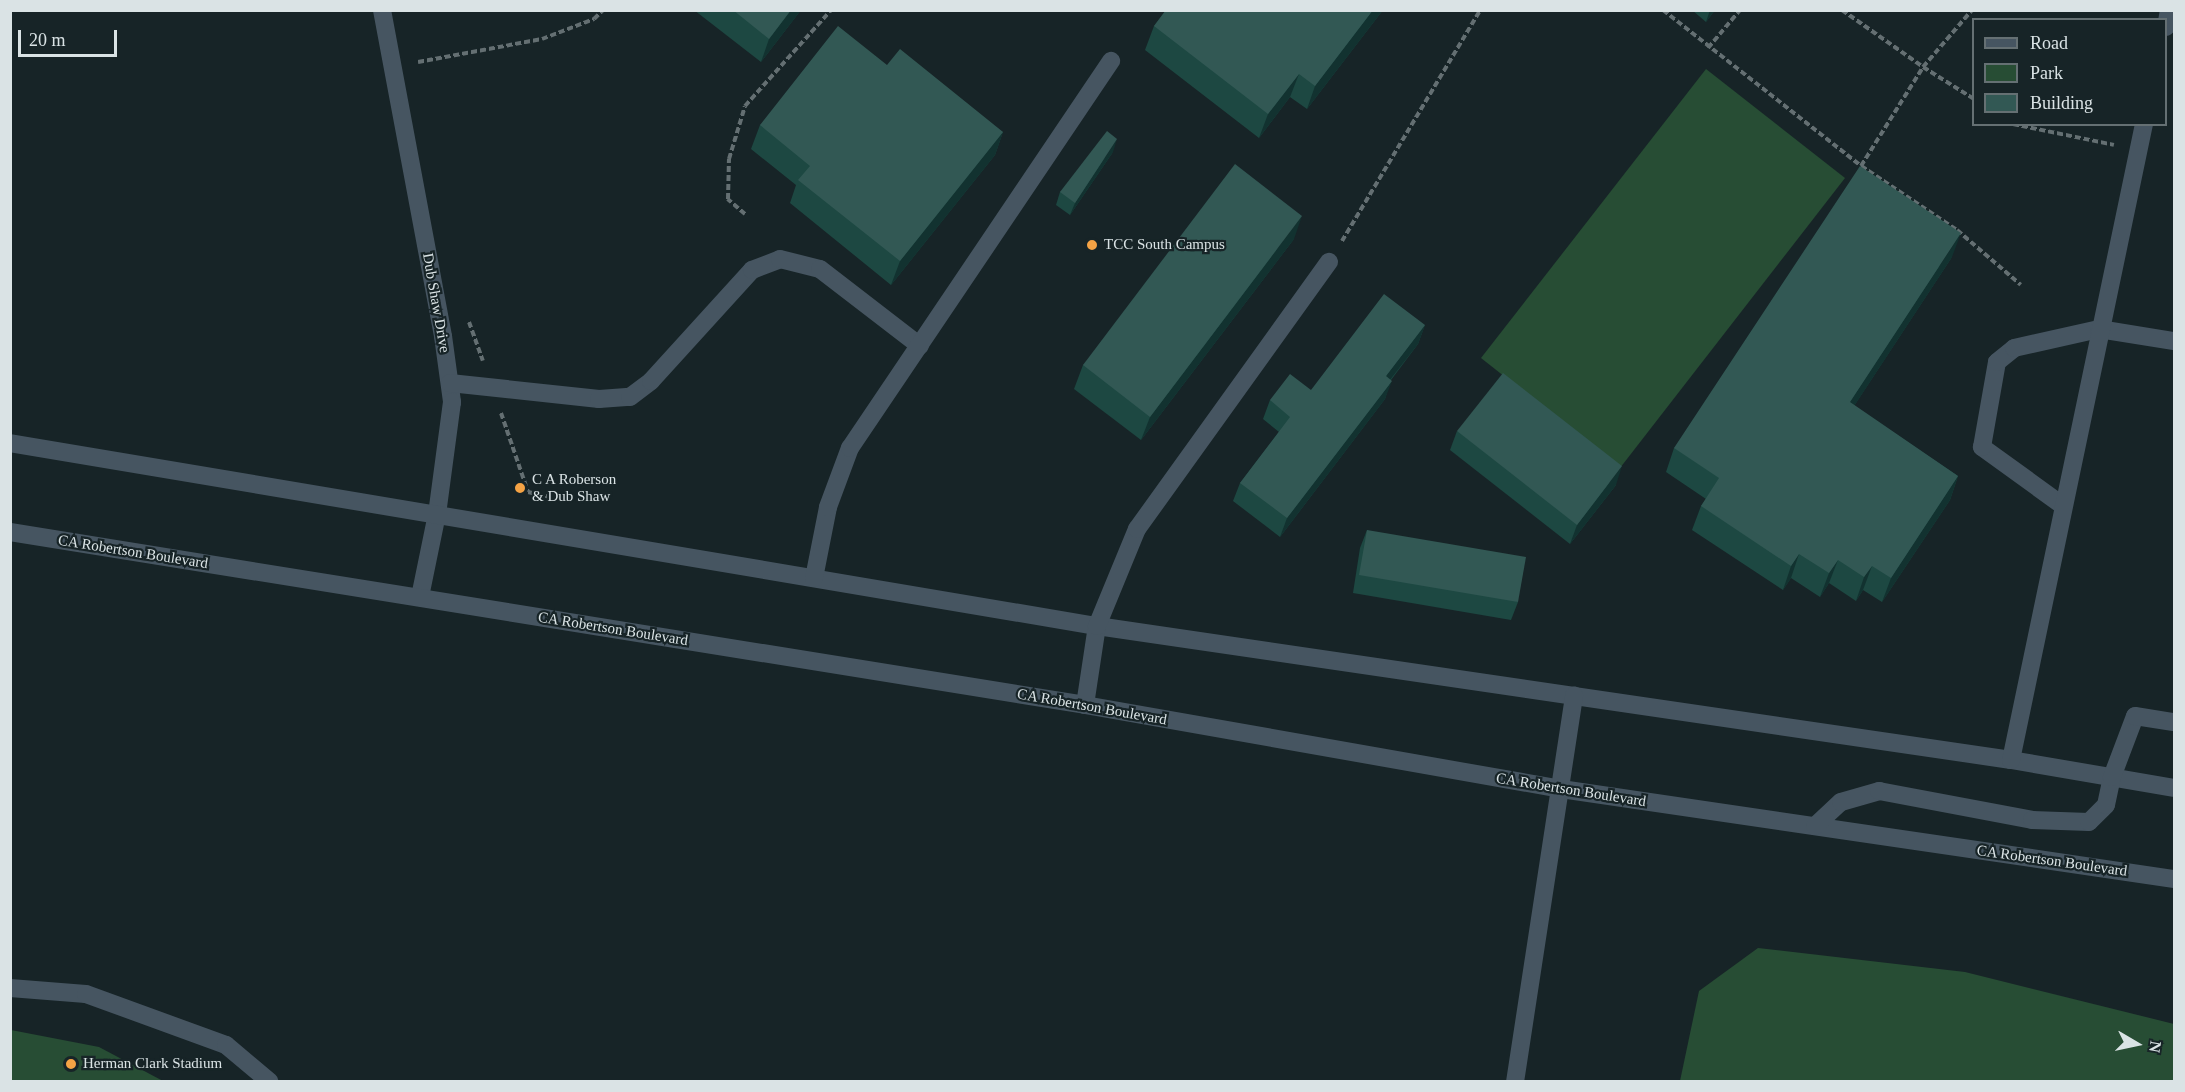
<!DOCTYPE html>
<style>
body{margin:0}
#map{position:relative;width:2185px;height:1092px;overflow:hidden;background:#172427;font-family:"Times New Roman",serif}
div>[style]{position:absolute}
[style*='--x']{left:calc(var(--x)*1px);top:calc(var(--y)*1px);width:calc(var(--w)*1px);rotate:calc(var(--a)*1deg)}
.green>*{inset:0;background:#274d34}
.path>*{height:4px;margin-top:-2px;transform-origin:0;background:repeating-linear-gradient(90deg,#646f72 0 6px,transparent 0 9px)}
.minor>*{height:18px;margin:-9px;padding:0 9px;transform-origin:9px;border-radius:9px;background:#465561}
.wall>*{inset:0;background:#1d4842}
.shaded-wall>*{inset:0;background:#123230}
.building>*{inset:0;background:#325854}
.dots>*{width:16px;height:16px;translate:-50% -50%;box-sizing:border-box;border:3px solid #172427;border-radius:50%}
span{translate:-50% -50%;white-space:nowrap;text-align:center;line-height:1.15;-webkit-text-stroke:4.5px #172427;paint-order:stroke}
.poi-label{font-size:15px;color:#dae3e5}
.left{translate:0 -50%;text-align:left}
.street-label{font-size:15px;color:#dae3e5}
.frame{position:absolute;inset:0;border:12px solid #dae3e5;pointer-events:none}
.legend{position:absolute;left:1972px;top:18px;width:195px;height:108px;box-sizing:border-box;background:#172427;border:2px solid #657073;margin:0;padding:8px 10px;list-style:none;font-size:18px;color:#dae3e5}
.legend li{display:flex;align-items:center;gap:12px;height:30px}
.legend b{width:30px;border:2px solid #657073}
.north{position:absolute;left:2107px;top:1014px;width:60px;height:60px;-webkit-text-stroke:4px #172427;paint-order:stroke;rotate:99deg;font-size:16px;font-weight:700;line-height:24px;text-align:center;color:#dae3e5}
.north::after{content:'';display:block;margin:auto;width:21px;height:27px;background:#dae3e5;clip-path:polygon(50% 0,100% 100%,50% 72%,0 100%)}
.scale{position:absolute;left:18px;top:30px;width:99px;height:27px;box-sizing:border-box;border:3px solid #dae3e5;border-top:0;padding-left:8px;font-size:18px;line-height:21px;white-space:nowrap;color:#dae3e5;-webkit-text-stroke:4px #172427;paint-order:stroke}
</style>
<div id="map">
<div class="green">
<i style="clip-path:polygon(1706px 69px,1845px 178px,1620px 468px,1481px 358px)"></i>
<i style="clip-path:polygon(1758px 948px,1965px 972px,2174px 1024px,2174px 1081px,1680px 1081px,1699px 991px)"></i>
<i style="clip-path:polygon(11px 1030px,99px 1047px,163px 1081px,11px 1081px)"></i>
</div>
<div class="path">
<i style="--x:1663;--y:10;--w:252;--a:38.2"></i>
<i style="--x:1861;--y:166;--w:115;--a:33.7"></i>
<i style="--x:1957;--y:230;--w:84;--a:40.7"></i>
<i style="--x:1842;--y:10;--w:99;--a:35.1"></i>
<i style="--x:1923;--y:67;--w:75;--a:-49.3"></i>
<i style="--x:1708;--y:48;--w:50;--a:-49.9"></i>
<i style="--x:418;--y:62;--w:126;--a:-10.5"></i>
<i style="--x:542;--y:39;--w:56;--a:-21"></i>
<i style="--x:594;--y:19;--w:13;--a:-45"></i>
<i style="--x:2013;--y:124;--w:103;--a:11.7"></i>
<i style="--x:1861;--y:166;--w:117;--a:-57.9"></i>
<i style="--x:1923;--y:67;--w:60;--a:32.1"></i>
<i style="--x:745;--y:214;--w:23;--a:-139"></i>
<i style="--x:728;--y:199;--w:40;--a:-88.6"></i>
<i style="--x:729;--y:159;--w:55;--a:-73.2"></i>
<i style="--x:745;--y:106;--w:129;--a:-48.1"></i>
<i style="--x:1342;--y:241;--w:269;--a:-59.1"></i>
<i style="--x:469;--y:322;--w:41;--a:70.3"></i>
<i style="--x:501;--y:413;--w:83;--a:71.1"></i>
<i style="--x:528;--y:492;--w:23;--a:13"></i>
</div>
<div class="minor">
<i style="--x:382;--y:10;--w:332;--a:79.4"></i>
<i style="--x:443;--y:336;--w:67;--a:82.2"></i>
<i style="--x:452;--y:402;--w:113;--a:97.6"></i>
<i style="--x:437;--y:514;--w:85;--a:101.6"></i>
<i style="--x:2166;--y:27;--w:17;--a:-80"></i>
<i style="--x:450;--y:383;--w:150;--a:6.1"></i>
<i style="--x:599;--y:399;--w:31;--a:-4"></i>
<i style="--x:630;--y:397;--w:26;--a:-37"></i>
<i style="--x:651;--y:381;--w:150;--a:-47.7"></i>
<i style="--x:752;--y:270;--w:30;--a:-21"></i>
<i style="--x:780;--y:259;--w:41;--a:14"></i>
<i style="--x:820;--y:269;--w:126;--a:37.6"></i>
<i style="--x:10;--y:443;--w:1102;--a:9.56"></i>
<i style="--x:1097;--y:626;--w:924;--a:8.34"></i>
<i style="--x:2011;--y:760;--w:165;--a:9.7"></i>
<i style="--x:2062;--y:505;--w:99;--a:-144.1"></i>
<i style="--x:1982;--y:447;--w:86;--a:-80"></i>
<i style="--x:1997;--y:362;--w:22;--a:-39"></i>
<i style="--x:2014;--y:348;--w:87;--a:-12.6"></i>
<i style="--x:2099;--y:329;--w:76;--a:9.1"></i>
<i style="--x:10;--y:532;--w:1089;--a:9.14"></i>
<i style="--x:1085;--y:705;--w:483;--a:10"></i>
<i style="--x:1561;--y:789;--w:620;--a:8.35"></i>
<i style="--x:814;--y:578;--w:72;--a:-78.8"></i>
<i style="--x:828;--y:507;--w:63;--a:-69.6"></i>
<i style="--x:850;--y:448;--w:467;--a:-56"></i>
<i style="--x:1085;--y:705;--w:80;--a:-81.4"></i>
<i style="--x:1097;--y:626;--w:105;--a:-67.6"></i>
<i style="--x:1137;--y:529;--w:329;--a:-54.3"></i>
<i style="--x:2011;--y:760;--w:650;--a:-78.19"></i>
<i style="--x:1815;--y:826;--w:35;--a:-43"></i>
<i style="--x:1841;--y:802;--w:40;--a:-16"></i>
<i style="--x:1879;--y:791;--w:156;--a:10.7"></i>
<i style="--x:2032;--y:820;--w:57;--a:2"></i>
<i style="--x:2089;--y:822;--w:24;--a:-45"></i>
<i style="--x:2106;--y:805;--w:29;--a:-78"></i>
<i style="--x:2112;--y:777;--w:65;--a:-69.3"></i>
<i style="--x:2135;--y:716;--w:39;--a:9"></i>
<i style="--x:10;--y:988;--w:76;--a:4.5"></i>
<i style="--x:86;--y:994;--w:149;--a:20"></i>
<i style="--x:226;--y:1045;--w:57;--a:40.1"></i>
<i style="--x:1515;--y:1082;--w:391;--a:-81.3"></i>
</div>
<div class="wall">
<i style="clip-path:polygon(694px 10px,801px 10px,761px 62px)"></i>
<i style="clip-path:polygon(1166px 10px,1383px 10px,1307px 109px,1290px 97px,1259px 138px,1145px 50px,1154px 26px)"></i>
<i style="clip-path:polygon(1692px 10px,1715px 10px,1706px 22px)"></i>
<i style="clip-path:polygon(887px 65px,1003px 132px,995px 155px,891px 285px,790px 203px,796px 185px,751px 149px,760px 125px)"></i>
<i style="clip-path:polygon(1113px 152px,1070px 215px,1056px 205px,1060px 192px)"></i>
<i style="clip-path:polygon(1294px 239px,1141px 440px,1074px 389px,1083px 365px)"></i>
<i style="clip-path:polygon(1952px 257px,1854px 406px,1958px 476px,1950px 500px,1882px 602px,1863px 590px,1856px 601px,1829px 583px,1820px 597px,1791px 578px,1783px 590px,1692px 530px,1701px 506px,1706px 499px,1666px 472px,1674px 448px)"></i>
<i style="clip-path:polygon(1425px 325px,1418px 344px,1391px 380px,1385px 399px,1280px 537px,1233px 501px,1240px 483px,1279px 432px,1263px 419px,1270px 400px,1311px 390px)"></i>
<i style="clip-path:polygon(1457px 431px,1616px 485px,1570px 544px,1450px 450px)"></i>
<i style="clip-path:polygon(1367px 530px,1518px 602px,1511px 620px,1353px 593px,1360px 548px)"></i>
</div>
<div class="shaded-wall">
<i style="clip-path:polygon(791px 10px,801px 10px,761px 62px,769px 39px)"></i>
<i style="clip-path:polygon(1373px 10px,1383px 10px,1307px 109px,1315px 86px)"></i>
<i style="clip-path:polygon(1710px 10px,1715px 10px,1706px 22px)"></i>
<i style="clip-path:polygon(1299px 74px,1290px 97px,1259px 138px,1268px 114px)"></i>
<i style="clip-path:polygon(1003px 132px,995px 155px,891px 285px,900px 261px)"></i>
<i style="clip-path:polygon(1117px 139px,1113px 152px,1070px 215px,1075px 203px)"></i>
<i style="clip-path:polygon(1302px 216px,1294px 239px,1141px 440px,1150px 417px)"></i>
<i style="clip-path:polygon(1961px 233px,1952px 257px,1841px 426px,1850px 402px)"></i>
<i style="clip-path:polygon(1425px 325px,1418px 344px,1379px 394px,1386px 376px)"></i>
<i style="clip-path:polygon(1392px 381px,1385px 399px,1280px 537px,1287px 518px)"></i>
<i style="clip-path:polygon(1622px 466px,1616px 485px,1570px 544px,1577px 525px)"></i>
<i style="clip-path:polygon(1958px 476px,1950px 500px,1882px 602px,1891px 578px)"></i>
<i style="clip-path:polygon(1799px 554px,1791px 578px,1783px 590px,1791px 566px)"></i>
<i style="clip-path:polygon(1838px 560px,1829px 583px,1820px 597px,1829px 573px)"></i>
<i style="clip-path:polygon(1872px 566px,1863px 590px,1856px 601px,1864px 577px)"></i>
</div>
<div class="building">
<i style="clip-path:polygon(733px 10px,791px 10px,769px 39px)"></i>
<i style="clip-path:polygon(1166px 10px,1373px 10px,1315px 86px,1299px 74px,1268px 114px,1154px 26px)"></i>
<i style="clip-path:polygon(838px 26px,887px 65px,900px 49px,1003px 132px,900px 261px,798px 180px,810px 166px,760px 125px)"></i>
<i style="clip-path:polygon(1107px 131px,1117px 139px,1075px 203px,1060px 192px)"></i>
<i style="clip-path:polygon(1235px 164px,1302px 216px,1150px 417px,1083px 365px)"></i>
<i style="clip-path:polygon(1860px 166px,1961px 233px,1850px 402px,1958px 476px,1891px 578px,1872px 566px,1864px 577px,1838px 560px,1829px 573px,1799px 554px,1791px 566px,1701px 506px,1719px 478px,1674px 448px)"></i>
<i style="clip-path:polygon(1384px 294px,1425px 325px,1386px 376px,1392px 381px,1287px 518px,1240px 483px,1290px 417px,1270px 400px,1290px 374px,1311px 390px)"></i>
<i style="clip-path:polygon(1503px 373px,1622px 466px,1577px 525px,1457px 431px)"></i>
<i style="clip-path:polygon(1367px 530px,1526px 557px,1518px 602px,1359px 575px)"></i>
</div>
<div class="dots">
<i style="left:1092px;top:245px;background:#f5a345"></i>
<i style="left:520px;top:488px;background:#f5a345"></i>
<i style="left:71px;top:1064px;background:#f5a345"></i>
</div>
<div class="poi-label">
<span class="left" style="left:1104px;top:245px">TCC South Campus</span>
<span class="left" style="left:532px;top:488px">C A Roberson<br>&amp; Dub Shaw</span>
<span class="left" style="left:83px;top:1064px">Herman Clark Stadium</span>
</div>
<div class="street-label">
<span style="left:436px;top:303px;rotate:80deg">Dub Shaw Drive</span>
<span style="left:133px;top:552px;rotate:9deg">CA Robertson Boulevard</span>
<span style="left:613px;top:629px;rotate:9deg">CA Robertson Boulevard</span>
<span style="left:1092px;top:707px;rotate:10deg">CA Robertson Boulevard</span>
<span style="left:1571px;top:790px;rotate:9deg">CA Robertson Boulevard</span>
<span style="left:2052px;top:861px;rotate:8deg">CA Robertson Boulevard</span>
</div>
<div class="frame"></div>
<ul class="legend">
<li><b style="height:8px;background:#465561"></b>Road</li>
<li><b style="height:16px;background:#274d34"></b>Park</li>
<li><b style="height:16px;background:#325854"></b>Building</li>
</ul>
<div class="north">N</div>
<div class="scale">20 m</div>
</div>
